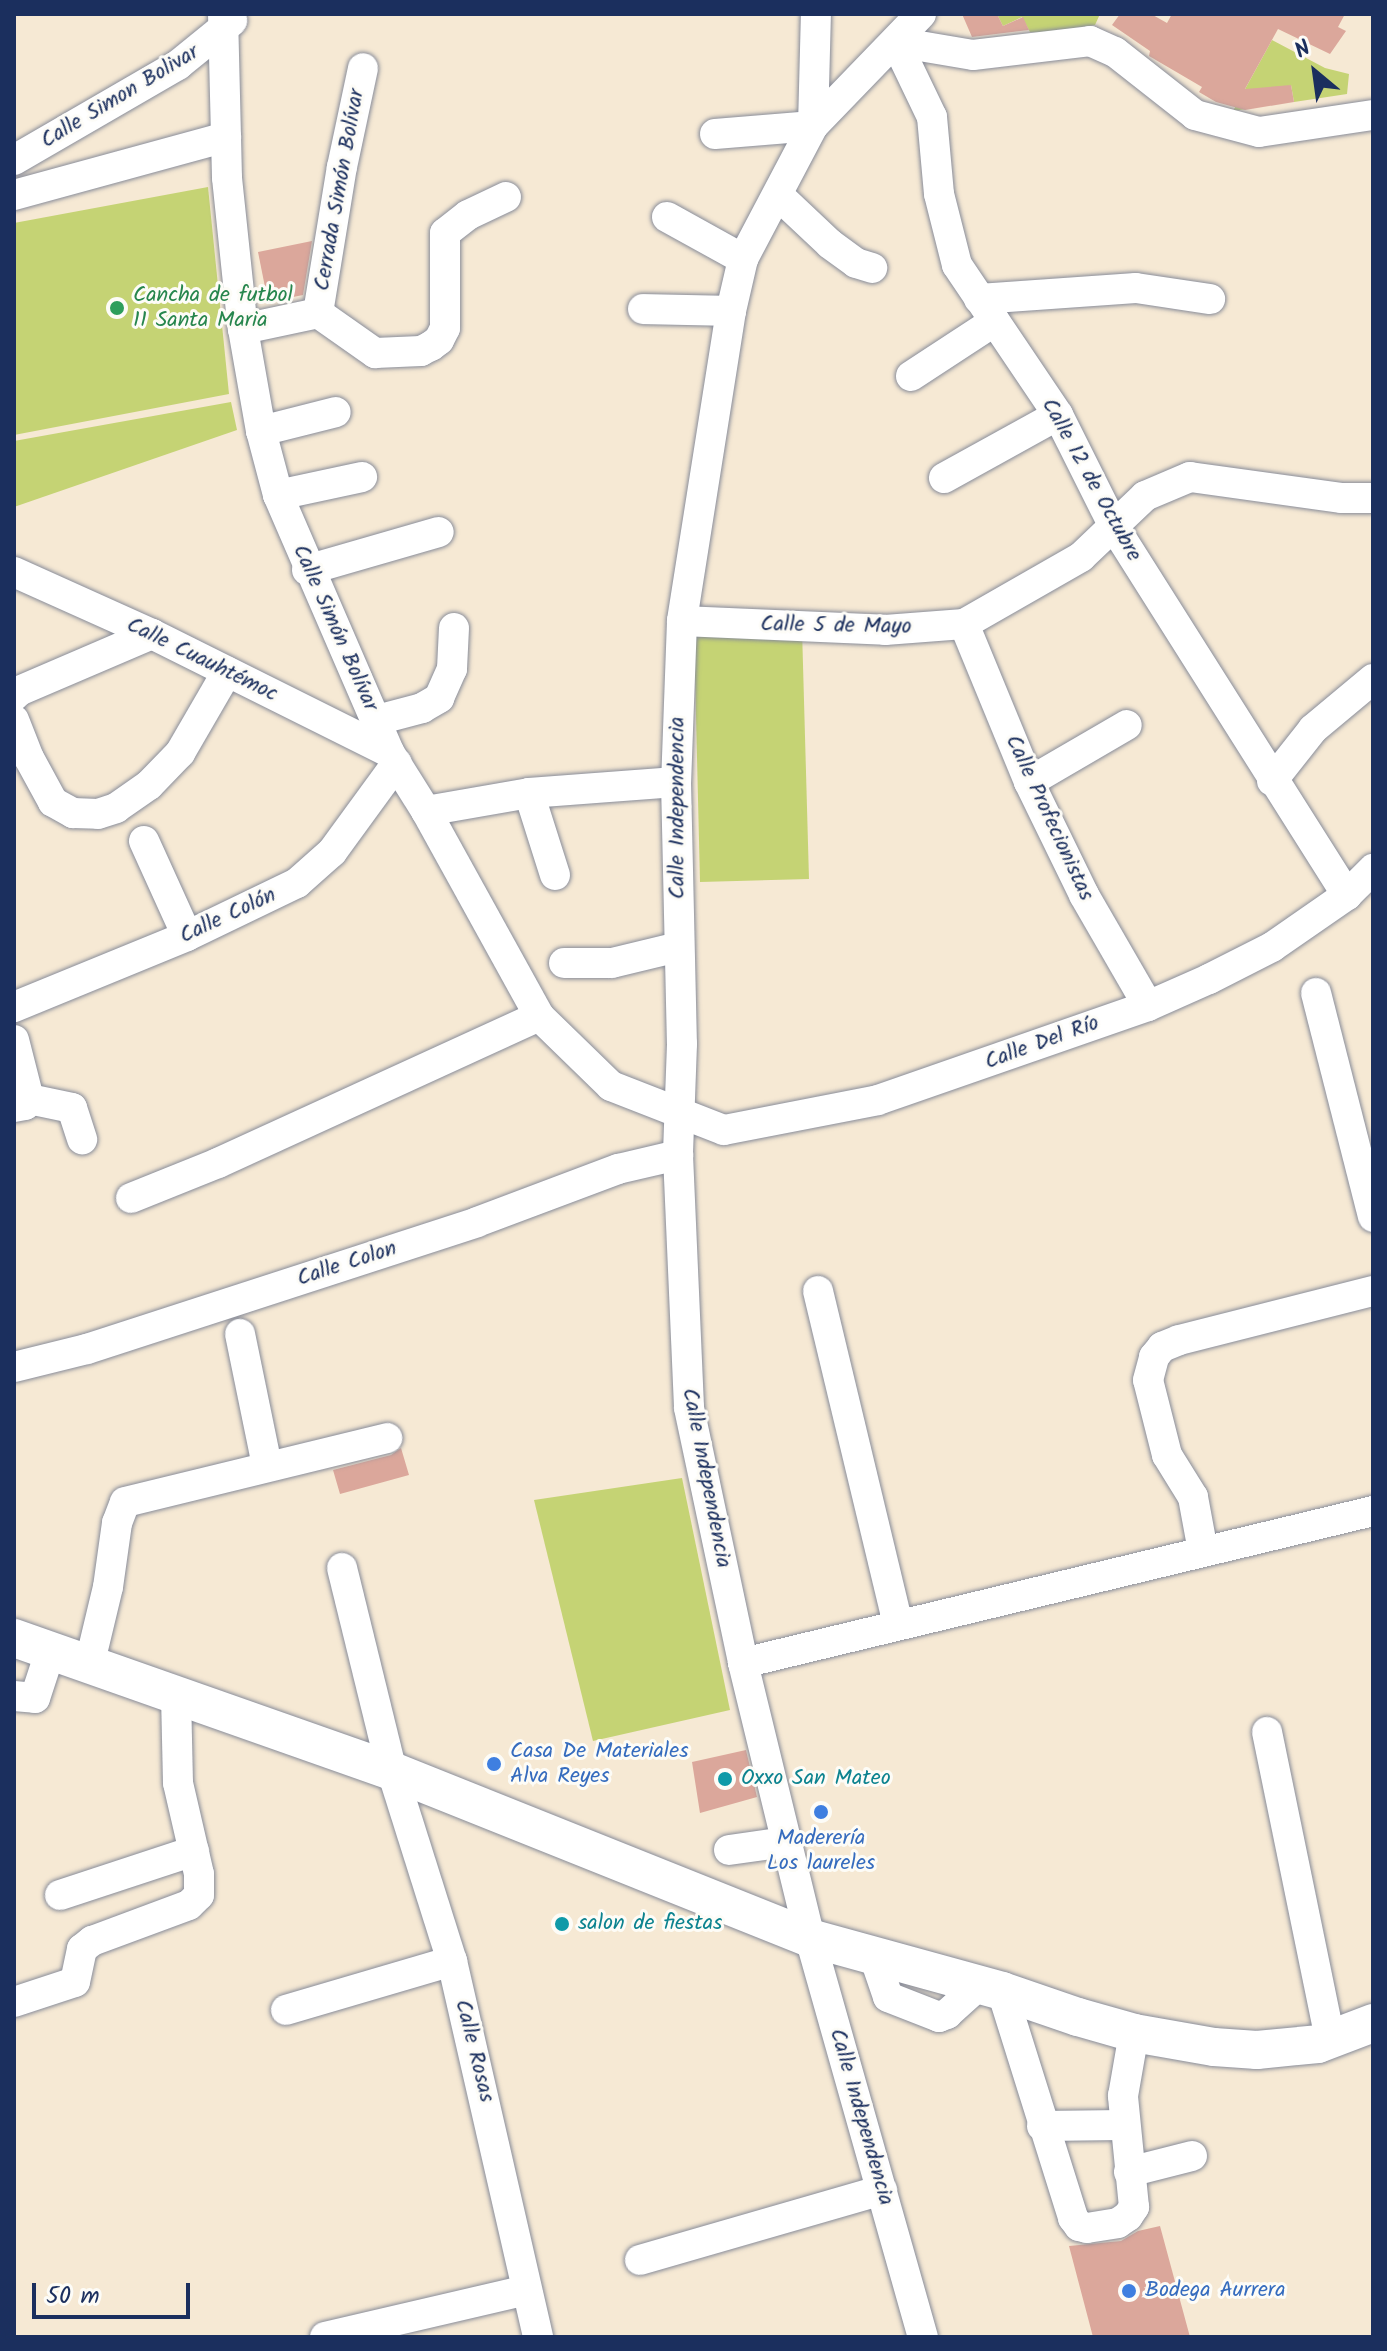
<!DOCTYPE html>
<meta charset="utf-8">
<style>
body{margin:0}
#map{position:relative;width:1387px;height:2351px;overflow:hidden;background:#f6e9d4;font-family:Kalam,sans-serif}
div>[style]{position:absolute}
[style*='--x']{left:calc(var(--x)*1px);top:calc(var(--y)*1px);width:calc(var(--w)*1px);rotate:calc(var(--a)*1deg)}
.green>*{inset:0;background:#c5d374}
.building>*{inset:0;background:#dba79b}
.roads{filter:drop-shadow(0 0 2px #888c99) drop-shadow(0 0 2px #888c99)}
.minor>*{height:30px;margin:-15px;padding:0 15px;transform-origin:15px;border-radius:15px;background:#fff}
.major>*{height:38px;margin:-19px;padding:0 19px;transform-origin:19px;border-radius:19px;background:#fff}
.dots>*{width:22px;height:22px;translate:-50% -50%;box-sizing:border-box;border:4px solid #fdfcf7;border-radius:50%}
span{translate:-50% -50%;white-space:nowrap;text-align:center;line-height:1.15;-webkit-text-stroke:6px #fdfcf7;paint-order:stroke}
.street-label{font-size:22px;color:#1b2f5e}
.leisure-label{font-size:22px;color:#27864d}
.left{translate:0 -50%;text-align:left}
.shop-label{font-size:22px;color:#366cbe}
.culture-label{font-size:22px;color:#0d838f}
.frame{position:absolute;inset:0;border:16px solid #1b2f5e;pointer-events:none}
.north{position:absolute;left:1275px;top:32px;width:80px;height:80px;-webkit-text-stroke:6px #fdfcf7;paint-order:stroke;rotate:331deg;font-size:22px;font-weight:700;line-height:32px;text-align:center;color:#1b2f5e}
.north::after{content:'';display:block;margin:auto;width:28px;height:36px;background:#1b2f5e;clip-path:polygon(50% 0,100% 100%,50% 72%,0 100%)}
.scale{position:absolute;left:32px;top:2283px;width:158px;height:36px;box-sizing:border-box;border:4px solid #1b2f5e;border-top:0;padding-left:10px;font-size:24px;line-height:28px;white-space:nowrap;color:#1b2f5e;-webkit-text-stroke:6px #fdfcf7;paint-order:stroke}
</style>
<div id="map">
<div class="green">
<i style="clip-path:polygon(997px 14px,1100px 14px,1095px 25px,1041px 33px,1030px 32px,1022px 17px,1003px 26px)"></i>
<i style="clip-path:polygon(1272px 40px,1325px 68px,1349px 74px,1347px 94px,1294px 102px,1291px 85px,1246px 109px,1233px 111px)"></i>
<i style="clip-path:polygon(208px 187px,229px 394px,14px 435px,14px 223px)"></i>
<i style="clip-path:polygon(231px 402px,237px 430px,14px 507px,14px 441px)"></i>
<i style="clip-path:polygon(802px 629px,809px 879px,700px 882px,694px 632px)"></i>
<i style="clip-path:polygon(682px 1478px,730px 1710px,593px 1741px,534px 1500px)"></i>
</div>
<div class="building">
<i style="clip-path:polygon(962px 14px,997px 14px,1003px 26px,1023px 17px,1029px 30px,972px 37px)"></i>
<i style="clip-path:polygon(1120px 14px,1151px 14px,1167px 23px,1172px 14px,1345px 14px,1338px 27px,1346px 31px,1330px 54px,1278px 29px,1245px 89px,1291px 85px,1294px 102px,1245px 110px,1216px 102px,1199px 92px,1202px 87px,1149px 56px,1150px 51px,1112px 25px)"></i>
<i style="clip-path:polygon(312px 241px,303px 295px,268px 302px,258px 252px)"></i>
<i style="clip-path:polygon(401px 1448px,409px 1475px,340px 1494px,333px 1470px,391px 1455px)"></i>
<i style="clip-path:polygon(746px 1750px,757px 1797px,700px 1813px,692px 1762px)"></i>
<i style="clip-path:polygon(1160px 2226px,1190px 2337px,1093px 2337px,1069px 2246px,1121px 2241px,1138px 2231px)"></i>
</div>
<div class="roads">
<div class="minor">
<i style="--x:223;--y:14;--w:164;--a:88.6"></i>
<i style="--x:227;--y:178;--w:152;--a:84"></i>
<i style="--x:243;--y:329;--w:104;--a:80"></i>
<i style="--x:261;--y:431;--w:66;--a:75.1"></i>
<i style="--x:278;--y:495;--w:280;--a:66.6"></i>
<i style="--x:389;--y:752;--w:70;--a:57.9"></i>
<i style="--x:426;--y:811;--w:234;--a:61.1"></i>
<i style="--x:539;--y:1016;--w:100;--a:44.2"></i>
<i style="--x:611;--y:1086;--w:121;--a:21.3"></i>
<i style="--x:724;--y:1130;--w:157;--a:-11"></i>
<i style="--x:878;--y:1100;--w:286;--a:-19.2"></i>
<i style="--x:1148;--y:1006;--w:67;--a:-23.9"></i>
<i style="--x:1209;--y:979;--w:71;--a:-26.9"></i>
<i style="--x:1272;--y:947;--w:91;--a:-34.7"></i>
<i style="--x:1347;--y:895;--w:37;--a:-45"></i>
<i style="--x:921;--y:14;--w:156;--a:134"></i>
<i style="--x:813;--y:126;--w:150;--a:117.8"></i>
<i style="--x:743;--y:259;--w:53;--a:103"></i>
<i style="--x:731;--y:311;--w:314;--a:99"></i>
<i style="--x:682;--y:621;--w:161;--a:92.1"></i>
<i style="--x:676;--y:782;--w:262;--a:88.7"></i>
<i style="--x:682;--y:1044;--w:111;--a:92.1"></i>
<i style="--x:678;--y:1155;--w:253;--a:87.5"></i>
<i style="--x:689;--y:1408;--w:261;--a:78"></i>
<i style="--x:743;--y:1663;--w:283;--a:76.3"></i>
<i style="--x:810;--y:1938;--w:415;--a:74.2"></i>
<i style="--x:896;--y:42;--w:83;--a:64.4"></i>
<i style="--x:932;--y:117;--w:77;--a:84.8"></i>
<i style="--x:939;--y:194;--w:73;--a:75.8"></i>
<i style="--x:957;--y:265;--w:181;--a:56"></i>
<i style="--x:1058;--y:415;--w:123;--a:63.4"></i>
<i style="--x:1113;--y:525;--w:438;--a:57.7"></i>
<i style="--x:896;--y:42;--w:78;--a:9.6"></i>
<i style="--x:973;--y:55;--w:118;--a:-6.8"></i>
<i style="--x:1090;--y:41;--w:27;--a:24"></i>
<i style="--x:1115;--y:52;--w:102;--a:38.2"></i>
<i style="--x:1195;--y:115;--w:66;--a:14.9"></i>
<i style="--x:1259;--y:132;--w:115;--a:-8.5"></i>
<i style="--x:715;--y:134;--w:98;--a:-4.7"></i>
<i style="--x:813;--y:126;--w:112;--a:-88.5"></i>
<i style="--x:14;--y:160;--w:190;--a:-30.1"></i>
<i style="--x:178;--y:65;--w:70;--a:-39.2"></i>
<i style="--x:14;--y:195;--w:220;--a:-15.3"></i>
<i style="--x:778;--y:195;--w:71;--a:43.3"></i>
<i style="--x:830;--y:244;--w:32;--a:36"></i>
<i style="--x:856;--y:263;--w:17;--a:17"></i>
<i style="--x:667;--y:217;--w:87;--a:28.9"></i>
<i style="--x:979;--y:299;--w:157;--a:-4"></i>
<i style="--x:1136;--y:288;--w:75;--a:8.5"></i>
<i style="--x:643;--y:309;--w:88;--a:1.3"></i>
<i style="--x:318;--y:313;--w:70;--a:35.1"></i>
<i style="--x:375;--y:353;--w:46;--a:-2.5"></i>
<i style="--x:421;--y:351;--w:11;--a:-27"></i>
<i style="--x:431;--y:346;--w:10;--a:-37"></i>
<i style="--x:439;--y:340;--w:13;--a:-63"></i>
<i style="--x:445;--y:328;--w:95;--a:-90"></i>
<i style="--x:445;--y:233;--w:29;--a:-38"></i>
<i style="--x:468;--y:215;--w:42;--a:-25.3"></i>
<i style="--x:318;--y:313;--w:148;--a:-80.7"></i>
<i style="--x:342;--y:167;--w:101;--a:-78"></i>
<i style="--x:243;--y:329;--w:77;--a:-12"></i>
<i style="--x:911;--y:376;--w:100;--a:-33.2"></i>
<i style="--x:261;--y:431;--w:77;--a:-14.2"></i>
<i style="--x:944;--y:478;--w:130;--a:-28.9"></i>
<i style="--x:278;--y:495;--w:86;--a:-12.1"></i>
<i style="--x:307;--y:570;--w:137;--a:-16.1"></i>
<i style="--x:14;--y:572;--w:151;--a:24.2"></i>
<i style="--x:152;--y:634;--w:265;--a:26.5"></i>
<i style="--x:682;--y:621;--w:203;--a:2.5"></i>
<i style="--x:885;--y:630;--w:79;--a:-4.3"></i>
<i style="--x:964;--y:624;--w:135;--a:-29.8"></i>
<i style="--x:1081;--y:557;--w:88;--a:-43.6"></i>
<i style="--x:1145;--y:496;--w:49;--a:-22.9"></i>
<i style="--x:1190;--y:477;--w:152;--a:7.9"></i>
<i style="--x:1341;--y:498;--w:32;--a:0"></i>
<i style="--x:964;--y:624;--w:171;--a:67.6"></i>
<i style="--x:1029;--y:782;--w:126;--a:64"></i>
<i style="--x:1084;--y:895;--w:128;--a:60"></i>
<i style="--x:14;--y:696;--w:7;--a:-45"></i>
<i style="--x:19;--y:691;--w:145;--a:-23.2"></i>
<i style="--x:14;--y:720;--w:41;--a:68.5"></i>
<i style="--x:29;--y:758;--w:50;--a:61.4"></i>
<i style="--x:53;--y:802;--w:23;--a:29"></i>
<i style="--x:73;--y:813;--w:25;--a:2"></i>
<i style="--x:98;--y:814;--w:19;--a:-18"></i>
<i style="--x:116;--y:808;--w:40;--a:-34.9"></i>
<i style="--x:149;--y:785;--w:45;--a:-45.9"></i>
<i style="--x:180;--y:753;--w:94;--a:-59.9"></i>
<i style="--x:377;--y:720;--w:47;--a:-14.9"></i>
<i style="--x:422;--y:708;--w:20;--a:-30"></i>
<i style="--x:439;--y:698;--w:32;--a:-66"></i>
<i style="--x:452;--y:669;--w:41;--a:-87.2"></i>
<i style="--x:1272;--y:781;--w:66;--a:-51.7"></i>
<i style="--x:1313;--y:729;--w:78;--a:-39.8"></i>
<i style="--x:1029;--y:782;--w:113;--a:-30.2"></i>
<i style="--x:529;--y:793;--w:86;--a:72.4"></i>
<i style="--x:426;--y:811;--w:105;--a:-9.9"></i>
<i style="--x:529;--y:793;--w:147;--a:-4.3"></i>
<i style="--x:144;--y:841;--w:104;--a:65.6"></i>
<i style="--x:564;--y:963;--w:48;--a:0"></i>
<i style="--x:612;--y:963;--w:68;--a:-13.6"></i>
<i style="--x:1316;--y:993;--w:231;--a:75.7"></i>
<i style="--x:14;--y:1007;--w:187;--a:-22.3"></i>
<i style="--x:187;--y:936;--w:122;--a:-25.7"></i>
<i style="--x:297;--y:883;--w:47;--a:-41.5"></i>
<i style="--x:332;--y:852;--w:110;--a:-53.9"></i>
<i style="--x:14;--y:1040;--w:61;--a:75.7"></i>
<i style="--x:29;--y:1099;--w:7;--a:124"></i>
<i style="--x:25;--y:1105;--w:11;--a:170"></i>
<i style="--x:29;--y:1099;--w:44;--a:11.8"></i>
<i style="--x:72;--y:1108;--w:33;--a:72"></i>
<i style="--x:131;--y:1198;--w:94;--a:-21.9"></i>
<i style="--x:218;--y:1163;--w:353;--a:-24.6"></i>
<i style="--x:818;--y:1291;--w:342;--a:76.5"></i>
<i style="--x:240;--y:1334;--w:135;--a:78.4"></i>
<i style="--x:14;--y:1367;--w:75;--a:-13.9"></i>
<i style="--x:87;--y:1349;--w:410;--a:-18"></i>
<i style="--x:477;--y:1222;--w:151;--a:-20.6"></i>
<i style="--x:618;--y:1169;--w:62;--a:-13.1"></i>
<i style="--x:1203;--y:1551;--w:55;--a:-100.5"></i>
<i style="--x:1193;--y:1497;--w:49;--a:-121.8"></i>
<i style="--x:1167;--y:1455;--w:77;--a:-104.2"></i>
<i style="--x:1148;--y:1380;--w:24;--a:-75"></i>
<i style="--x:1154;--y:1357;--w:13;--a:-51"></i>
<i style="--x:1162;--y:1347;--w:18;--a:-22"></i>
<i style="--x:1179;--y:1340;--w:200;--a:-14.2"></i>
<i style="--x:342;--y:1568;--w:209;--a:76.2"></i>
<i style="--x:392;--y:1771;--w:199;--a:72.5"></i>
<i style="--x:452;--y:1961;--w:386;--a:77.1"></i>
<i style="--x:743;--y:1663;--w:648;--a:-13.56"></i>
<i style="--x:89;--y:1666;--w:81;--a:-76.5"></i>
<i style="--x:108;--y:1587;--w:65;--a:-82"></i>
<i style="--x:117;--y:1523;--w:22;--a:-69"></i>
<i style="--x:125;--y:1502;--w:270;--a:-13.7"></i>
<i style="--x:14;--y:1696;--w:21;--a:5"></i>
<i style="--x:35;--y:1698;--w:48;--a:-71.9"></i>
<i style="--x:1267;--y:1732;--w:314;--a:78.4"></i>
<i style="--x:729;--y:1850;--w:58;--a:-8"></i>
<i style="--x:60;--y:1895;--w:141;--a:-18.2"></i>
<i style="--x:874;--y:1956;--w:43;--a:71.1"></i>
<i style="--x:888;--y:1997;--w:55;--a:21.4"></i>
<i style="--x:939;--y:2017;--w:9;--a:-21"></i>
<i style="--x:947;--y:2014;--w:43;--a:-42.2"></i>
<i style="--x:1002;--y:1991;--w:238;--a:72.6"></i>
<i style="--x:1073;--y:2218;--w:10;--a:53"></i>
<i style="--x:1079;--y:2226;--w:8;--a:14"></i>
<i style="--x:1087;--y:2228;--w:31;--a:-9"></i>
<i style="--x:1118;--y:2223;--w:12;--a:-35"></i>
<i style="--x:1128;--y:2216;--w:11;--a:-56"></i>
<i style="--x:1134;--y:2207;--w:112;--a:-95.7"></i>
<i style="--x:1123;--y:2096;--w:64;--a:-80.1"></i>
<i style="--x:14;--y:2002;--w:64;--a:-18.2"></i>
<i style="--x:75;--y:1982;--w:34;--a:-78"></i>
<i style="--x:82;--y:1949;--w:13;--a:-39"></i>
<i style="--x:92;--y:1941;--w:103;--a:-20.4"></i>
<i style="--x:189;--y:1905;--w:14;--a:-45"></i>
<i style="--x:199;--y:1895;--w:21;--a:-90"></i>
<i style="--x:199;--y:1874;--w:93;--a:-103"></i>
<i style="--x:178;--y:1783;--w:86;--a:-91.3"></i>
<i style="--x:286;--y:2010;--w:173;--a:-16.4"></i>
<i style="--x:1042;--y:2126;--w:81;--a:-0.7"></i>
<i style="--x:1129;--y:2172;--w:65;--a:-14.3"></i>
<i style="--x:640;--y:2260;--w:252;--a:-16.1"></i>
<i style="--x:325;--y:2337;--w:207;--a:-13.1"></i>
</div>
<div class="major">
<i style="--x:14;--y:1638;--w:401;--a:19.4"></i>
<i style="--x:392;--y:1771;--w:450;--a:21.8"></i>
<i style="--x:810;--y:1938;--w:199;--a:15.4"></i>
<i style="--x:1002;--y:1991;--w:80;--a:18.9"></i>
<i style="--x:1078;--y:2017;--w:58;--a:15.9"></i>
<i style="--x:1134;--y:2033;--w:81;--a:9.9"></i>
<i style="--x:1214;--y:2047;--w:43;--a:4"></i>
<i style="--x:1257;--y:2050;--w:61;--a:-5.6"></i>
<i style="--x:1318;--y:2044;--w:59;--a:-20.9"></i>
</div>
</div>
<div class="dots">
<i style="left:117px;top:308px;background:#2e9e5b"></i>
<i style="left:494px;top:1764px;background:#3f7fe0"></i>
<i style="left:725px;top:1779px;background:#0f9aa8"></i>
<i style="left:821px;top:1812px;background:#3f7fe0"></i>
<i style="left:562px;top:1924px;background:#0f9aa8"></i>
<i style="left:1129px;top:2291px;background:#3f7fe0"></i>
</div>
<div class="street-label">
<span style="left:120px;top:97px;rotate:-31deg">Calle Simon Bolivar</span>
<span style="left:340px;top:190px;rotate:-80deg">Cerrada Simón Bolívar</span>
<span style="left:1091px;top:480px;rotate:61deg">Calle 12 de Octubre</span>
<span style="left:836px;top:626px;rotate:1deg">Calle 5 de Mayo</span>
<span style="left:335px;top:628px;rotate:66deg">Calle Simón Bolívar</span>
<span style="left:202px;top:660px;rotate:26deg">Calle Cuauhtémoc</span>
<span style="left:678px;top:808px;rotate:-90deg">Calle Independencia</span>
<span style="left:1049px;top:818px;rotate:65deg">Calle Profecionistas</span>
<span style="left:228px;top:916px;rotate:-25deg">Calle Colón</span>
<span style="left:1042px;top:1043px;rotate:-20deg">Calle Del Río</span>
<span style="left:347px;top:1264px;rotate:-18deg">Calle Colon</span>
<span style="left:706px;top:1478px;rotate:79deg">Calle Independencia</span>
<span style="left:474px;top:2051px;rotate:76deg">Calle Rosas</span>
<span style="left:861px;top:2117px;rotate:74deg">Calle Independencia</span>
</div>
<div class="leisure-label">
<span class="left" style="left:133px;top:308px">Cancha de futbol<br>11 Santa Maria</span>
</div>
<div class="shop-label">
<span class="left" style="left:510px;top:1764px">Casa De Materiales<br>Alva Reyes</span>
<span style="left:821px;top:1851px">Maderería<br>Los laureles</span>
<span class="left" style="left:1145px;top:2291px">Bodega Aurrera</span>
</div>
<div class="culture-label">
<span class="left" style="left:741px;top:1779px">Oxxo San Mateo</span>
<span class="left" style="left:578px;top:1924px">salon de fiestas</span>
</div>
<div class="frame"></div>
<div class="north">N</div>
<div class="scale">50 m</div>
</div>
